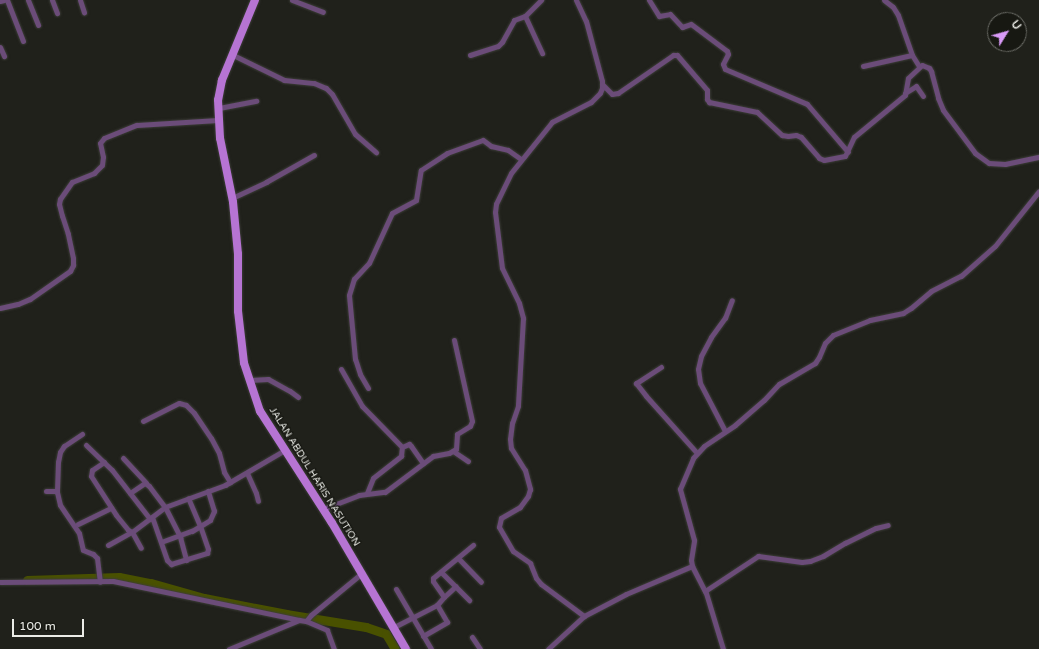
<!DOCTYPE html>
<style>
body{margin:0}
#map{position:relative;width:1039px;height:649px;overflow:hidden;background:#20211b;font-family:"Varela Round",sans-serif}
div>[style]{position:absolute}
[style*='--x']{left:calc(var(--x)*1px);top:calc(var(--y)*1px);width:calc(var(--w)*1px);rotate:calc(var(--a)*1deg)}
.river>*{height:9px;margin:-4.5px;padding:0 4.5px;transform-origin:4.5px;border-radius:4.5px;background:#495100}
.roads{filter:drop-shadow(0 0 1px #3c3d38) drop-shadow(0 0 1px #3c3d38)}
.minor>*{height:5px;margin:-2.5px;padding:0 2.5px;transform-origin:2.5px;border-radius:2.5px;background:#6b4c79}
.primary>*{height:8px;margin:-4px;padding:0 4px;transform-origin:4px;border-radius:4px;background:#b674d3}
span{translate:-50% -50%;white-space:nowrap;text-align:center;line-height:1.15;-webkit-text-stroke:3px #171812;paint-order:stroke}
.street-label{font-size:10px;color:#ebece7}
.north{position:absolute;left:987px;top:12px;width:40px;height:40px;box-sizing:border-box;background:#171812;border:1px solid #6c6d67;border-radius:50%;rotate:53deg;font-size:11px;font-weight:700;line-height:16px;text-align:center;color:#ebece7}
.north::after{content:'';display:block;margin:auto;width:14px;height:18px;background:#d99af7;clip-path:polygon(50% 0,100% 100%,50% 72%,0 100%)}
.scale{position:absolute;left:12px;top:619px;width:72px;height:18px;box-sizing:border-box;border:2px solid #ebece7;border-top:0;padding-left:5px;font-size:12px;line-height:14px;white-space:nowrap;color:#ebece7;-webkit-text-stroke:3px #171812;paint-order:stroke}
</style>
<div id="map">
<div class="river">
<i style="--x:27;--y:580;--w:92;--a:-1.9"></i>
<i style="--x:119;--y:577;--w:33;--a:11"></i>
<i style="--x:151;--y:583;--w:55;--a:15.8"></i>
<i style="--x:204;--y:598;--w:84;--a:11"></i>
<i style="--x:286;--y:614;--w:81;--a:9.2"></i>
<i style="--x:366;--y:627;--w:21;--a:19"></i>
<i style="--x:386;--y:634;--w:17;--a:59"></i>
</div>
<div class="roads">
<div class="minor">
<i style="--x:7;--y:0;--w:44;--a:68.7"></i>
<i style="--x:28;--y:0;--w:27;--a:68"></i>
<i style="--x:52;--y:0;--w:14;--a:69"></i>
<i style="--x:80;--y:0;--w:13;--a:72"></i>
<i style="--x:292;--y:0;--w:33;--a:21"></i>
<i style="--x:576;--y:0;--w:23;--a:65"></i>
<i style="--x:586;--y:21;--w:62;--a:75.1"></i>
<i style="--x:602;--y:81;--w:7;--a:90"></i>
<i style="--x:602;--y:88;--w:5;--a:112"></i>
<i style="--x:600;--y:93;--w:13;--a:135"></i>
<i style="--x:591;--y:102;--w:44;--a:152.9"></i>
<i style="--x:552;--y:122;--w:65;--a:128.8"></i>
<i style="--x:511;--y:173;--w:34;--a:116"></i>
<i style="--x:496;--y:204;--w:8;--a:97"></i>
<i style="--x:495;--y:212;--w:56;--a:82.9"></i>
<i style="--x:502;--y:268;--w:39;--a:64"></i>
<i style="--x:519;--y:303;--w:16;--a:75"></i>
<i style="--x:523;--y:318;--w:88;--a:93.3"></i>
<i style="--x:518;--y:406;--w:18;--a:109"></i>
<i style="--x:512;--y:423;--w:16;--a:97"></i>
<i style="--x:510;--y:439;--w:9;--a:84"></i>
<i style="--x:511;--y:448;--w:26;--a:58"></i>
<i style="--x:525;--y:470;--w:20;--a:75"></i>
<i style="--x:530;--y:489;--w:7;--a:106"></i>
<i style="--x:528;--y:496;--w:14;--a:126"></i>
<i style="--x:520;--y:507;--w:22;--a:150"></i>
<i style="--x:501;--y:518;--w:9;--a:103"></i>
<i style="--x:499;--y:527;--w:28;--a:60"></i>
<i style="--x:513;--y:551;--w:21;--a:35"></i>
<i style="--x:530;--y:563;--w:16;--a:68"></i>
<i style="--x:536;--y:578;--w:8;--a:50"></i>
<i style="--x:541;--y:584;--w:54;--a:36.7"></i>
<i style="--x:649;--y:0;--w:19;--a:58"></i>
<i style="--x:659;--y:16;--w:11;--a:-10"></i>
<i style="--x:670;--y:14;--w:18;--a:47"></i>
<i style="--x:682;--y:27;--w:9;--a:-18"></i>
<i style="--x:691;--y:24;--w:45;--a:36.9"></i>
<i style="--x:727;--y:51;--w:3;--a:72"></i>
<i style="--x:728;--y:54;--w:11;--a:117"></i>
<i style="--x:723;--y:64;--w:5;--a:68"></i>
<i style="--x:725;--y:69;--w:89;--a:23.1"></i>
<i style="--x:807;--y:104;--w:63;--a:49.5"></i>
<i style="--x:884;--y:0;--w:11;--a:38"></i>
<i style="--x:893;--y:7;--w:9;--a:58"></i>
<i style="--x:898;--y:15;--w:42;--a:70.7"></i>
<i style="--x:912;--y:55;--w:13;--a:58"></i>
<i style="--x:0;--y:1;--w:4;--a:-14"></i>
<i style="--x:525;--y:16;--w:41;--a:65.3"></i>
<i style="--x:0;--y:47;--w:10;--a:66"></i>
<i style="--x:233;--y:55;--w:57;--a:26.1"></i>
<i style="--x:284;--y:80;--w:30;--a:6"></i>
<i style="--x:314;--y:83;--w:13;--a:23"></i>
<i style="--x:326;--y:88;--w:8;--a:45"></i>
<i style="--x:332;--y:94;--w:46;--a:60.1"></i>
<i style="--x:355;--y:134;--w:28;--a:41"></i>
<i style="--x:470;--y:55;--w:29;--a:-18"></i>
<i style="--x:498;--y:46;--w:6;--a:-45"></i>
<i style="--x:502;--y:42;--w:25;--a:-61"></i>
<i style="--x:514;--y:20;--w:12;--a:-20"></i>
<i style="--x:525;--y:16;--w:23;--a:-45"></i>
<i style="--x:863;--y:66;--w:50;--a:-12.7"></i>
<i style="--x:602;--y:84;--w:14;--a:45"></i>
<i style="--x:612;--y:94;--w:6;--a:-9"></i>
<i style="--x:618;--y:93;--w:67;--a:-34.6"></i>
<i style="--x:673;--y:55;--w:4;--a:0"></i>
<i style="--x:677;--y:55;--w:46;--a:49.4"></i>
<i style="--x:707;--y:90;--w:9;--a:90"></i>
<i style="--x:707;--y:99;--w:4;--a:56"></i>
<i style="--x:709;--y:102;--w:49;--a:11.8"></i>
<i style="--x:757;--y:112;--w:34;--a:43"></i>
<i style="--x:782;--y:135;--w:6;--a:9"></i>
<i style="--x:788;--y:136;--w:8;--a:-7"></i>
<i style="--x:796;--y:135;--w:5;--a:22"></i>
<i style="--x:801;--y:137;--w:28;--a:49"></i>
<i style="--x:819;--y:158;--w:5;--a:22"></i>
<i style="--x:824;--y:160;--w:21;--a:-11"></i>
<i style="--x:845;--y:156;--w:21;--a:-65"></i>
<i style="--x:854;--y:137;--w:66;--a:-39.5"></i>
<i style="--x:905;--y:95;--w:17;--a:-80"></i>
<i style="--x:908;--y:78;--w:19;--a:-43"></i>
<i style="--x:922;--y:65;--w:8;--a:23"></i>
<i style="--x:929;--y:68;--w:4;--a:56"></i>
<i style="--x:931;--y:71;--w:28;--a:75"></i>
<i style="--x:938;--y:98;--w:13;--a:67"></i>
<i style="--x:943;--y:110;--w:54;--a:53.3"></i>
<i style="--x:975;--y:153;--w:17;--a:36"></i>
<i style="--x:989;--y:163;--w:16;--a:4"></i>
<i style="--x:1005;--y:164;--w:35;--a:-12"></i>
<i style="--x:905;--y:93;--w:13;--a:-32"></i>
<i style="--x:916;--y:86;--w:12;--a:55"></i>
<i style="--x:219;--y:108;--w:38;--a:-11"></i>
<i style="--x:232;--y:198;--w:38;--a:-25"></i>
<i style="--x:266;--y:182;--w:55;--a:-29.4"></i>
<i style="--x:0;--y:308;--w:18;--a:-13"></i>
<i style="--x:18;--y:304;--w:13;--a:-23"></i>
<i style="--x:30;--y:299;--w:49;--a:-35"></i>
<i style="--x:70;--y:271;--w:7;--a:-63"></i>
<i style="--x:73;--y:265;--w:7;--a:-90"></i>
<i style="--x:73;--y:258;--w:25;--a:-102"></i>
<i style="--x:68;--y:234;--w:19;--a:-108"></i>
<i style="--x:62;--y:216;--w:12;--a:-104"></i>
<i style="--x:59;--y:204;--w:5;--a:-79"></i>
<i style="--x:60;--y:199;--w:21;--a:-55"></i>
<i style="--x:72;--y:182;--w:24;--a:-22"></i>
<i style="--x:94;--y:173;--w:11;--a:-45"></i>
<i style="--x:102;--y:165;--w:8;--a:-83"></i>
<i style="--x:103;--y:157;--w:14;--a:-102"></i>
<i style="--x:100;--y:143;--w:6;--a:-51"></i>
<i style="--x:104;--y:138;--w:35;--a:-22"></i>
<i style="--x:137;--y:125;--w:81;--a:-3.5"></i>
<i style="--x:661;--y:367;--w:30;--a:147"></i>
<i style="--x:636;--y:383;--w:16;--a:52"></i>
<i style="--x:646;--y:396;--w:76;--a:48.2"></i>
<i style="--x:341;--y:369;--w:43;--a:60.4"></i>
<i style="--x:362;--y:406;--w:57;--a:45.7"></i>
<i style="--x:402;--y:447;--w:8;--a:-23"></i>
<i style="--x:409;--y:444;--w:3;--a:45"></i>
<i style="--x:411;--y:446;--w:21;--a:55"></i>
<i style="--x:250;--y:380;--w:18;--a:-3"></i>
<i style="--x:268;--y:379;--w:25;--a:29"></i>
<i style="--x:290;--y:391;--w:10;--a:37"></i>
<i style="--x:368;--y:388;--w:16;--a:-120"></i>
<i style="--x:360;--y:374;--w:16;--a:-108"></i>
<i style="--x:355;--y:359;--w:64;--a:-95.4"></i>
<i style="--x:349;--y:295;--w:17;--a:-73"></i>
<i style="--x:354;--y:279;--w:22;--a:-47"></i>
<i style="--x:369;--y:263;--w:55;--a:-65.3"></i>
<i style="--x:392;--y:213;--w:27;--a:-28"></i>
<i style="--x:416;--y:200;--w:30;--a:-81"></i>
<i style="--x:421;--y:170;--w:31;--a:-33"></i>
<i style="--x:447;--y:153;--w:38;--a:-20"></i>
<i style="--x:483;--y:140;--w:10;--a:37"></i>
<i style="--x:491;--y:146;--w:17;--a:13"></i>
<i style="--x:508;--y:150;--w:16;--a:35"></i>
<i style="--x:143;--y:421;--w:40;--a:-26.6"></i>
<i style="--x:179;--y:403;--w:7;--a:16"></i>
<i style="--x:186;--y:405;--w:11;--a:45"></i>
<i style="--x:194;--y:413;--w:30;--a:56"></i>
<i style="--x:211;--y:438;--w:17;--a:62"></i>
<i style="--x:219;--y:453;--w:20;--a:75"></i>
<i style="--x:224;--y:472;--w:12;--a:59"></i>
<i style="--x:725;--y:431;--w:54;--a:-117.5"></i>
<i style="--x:700;--y:383;--w:14;--a:-98"></i>
<i style="--x:698;--y:369;--w:13;--a:-77"></i>
<i style="--x:701;--y:356;--w:21;--a:-62"></i>
<i style="--x:711;--y:337;--w:24;--a:-54"></i>
<i style="--x:725;--y:318;--w:19;--a:-69"></i>
<i style="--x:82;--y:434;--w:22;--a:146"></i>
<i style="--x:64;--y:446;--w:7;--a:124"></i>
<i style="--x:60;--y:452;--w:10;--a:101"></i>
<i style="--x:58;--y:462;--w:30;--a:92"></i>
<i style="--x:57;--y:492;--w:13;--a:77"></i>
<i style="--x:60;--y:505;--w:34;--a:56"></i>
<i style="--x:79;--y:533;--w:17;--a:77"></i>
<i style="--x:83;--y:550;--w:11;--a:22"></i>
<i style="--x:93;--y:554;--w:6;--a:45"></i>
<i style="--x:97;--y:558;--w:24;--a:83"></i>
<i style="--x:86;--y:445;--w:36;--a:44"></i>
<i style="--x:112;--y:470;--w:62;--a:52.2"></i>
<i style="--x:453;--y:451;--w:18;--a:34"></i>
<i style="--x:123;--y:458;--w:34;--a:47"></i>
<i style="--x:104;--y:462;--w:14;--a:146"></i>
<i style="--x:92;--y:470;--w:6;--a:99"></i>
<i style="--x:91;--y:476;--w:46;--a:57.3"></i>
<i style="--x:116;--y:515;--w:19;--a:51"></i>
<i style="--x:128;--y:530;--w:4;--a:27"></i>
<i style="--x:132;--y:532;--w:41;--a:-37.1"></i>
<i style="--x:165;--y:507;--w:64;--a:-20.1"></i>
<i style="--x:225;--y:485;--w:69;--a:-30.3"></i>
<i style="--x:247;--y:473;--w:22;--a:66"></i>
<i style="--x:256;--y:493;--w:8;--a:76"></i>
<i style="--x:46;--y:491;--w:11;--a:0"></i>
<i style="--x:130;--y:493;--w:18;--a:-34"></i>
<i style="--x:145;--y:483;--w:5;--a:37"></i>
<i style="--x:149;--y:486;--w:26;--a:53"></i>
<i style="--x:165;--y:507;--w:34;--a:63"></i>
<i style="--x:180;--y:537;--w:24;--a:75"></i>
<i style="--x:367;--y:493;--w:16;--a:-68"></i>
<i style="--x:373;--y:478;--w:36;--a:-38"></i>
<i style="--x:401;--y:456;--w:9;--a:-84"></i>
<i style="--x:323;--y:509;--w:39;--a:-21"></i>
<i style="--x:359;--y:495;--w:26;--a:-7"></i>
<i style="--x:385;--y:492;--w:60;--a:-36.9"></i>
<i style="--x:433;--y:456;--w:16;--a:-11"></i>
<i style="--x:449;--y:453;--w:8;--a:-30"></i>
<i style="--x:456;--y:449;--w:15;--a:-86"></i>
<i style="--x:457;--y:434;--w:15;--a:-32"></i>
<i style="--x:470;--y:426;--w:5;--a:-68"></i>
<i style="--x:472;--y:421;--w:83;--a:-102.5"></i>
<i style="--x:152;--y:517;--w:46;--a:70.8"></i>
<i style="--x:167;--y:560;--w:6;--a:45"></i>
<i style="--x:171;--y:564;--w:38;--a:-17"></i>
<i style="--x:207;--y:553;--w:4;--a:-76"></i>
<i style="--x:208;--y:549;--w:24;--a:-109"></i>
<i style="--x:200;--y:526;--w:30;--a:-113"></i>
<i style="--x:78;--y:524;--w:37;--a:-26"></i>
<i style="--x:132;--y:532;--w:18;--a:61"></i>
<i style="--x:161;--y:542;--w:33;--a:-20"></i>
<i style="--x:192;--y:531;--w:21;--a:-31"></i>
<i style="--x:210;--y:520;--w:10;--a:-66"></i>
<i style="--x:214;--y:511;--w:21;--a:-107"></i>
<i style="--x:108;--y:545;--w:26;--a:-29"></i>
<i style="--x:458;--y:558;--w:33;--a:46"></i>
<i style="--x:692;--y:566;--w:30;--a:63"></i>
<i style="--x:706;--y:593;--w:59;--a:73.1"></i>
<i style="--x:441;--y:572;--w:40;--a:45"></i>
<i style="--x:0;--y:582;--w:113;--a:-0.5"></i>
<i style="--x:113;--y:581;--w:190;--a:11.8"></i>
<i style="--x:396;--y:589;--w:69;--a:59.7"></i>
<i style="--x:705;--y:591;--w:64;--a:-33.4"></i>
<i style="--x:758;--y:556;--w:44;--a:7.8"></i>
<i style="--x:802;--y:562;--w:8;--a:-7"></i>
<i style="--x:810;--y:561;--w:14;--a:-21"></i>
<i style="--x:823;--y:556;--w:26;--a:-31"></i>
<i style="--x:845;--y:543;--w:34;--a:-26"></i>
<i style="--x:876;--y:528;--w:12;--a:-14"></i>
<i style="--x:444;--y:597;--w:16;--a:-43"></i>
<i style="--x:306;--y:621;--w:23;--a:23"></i>
<i style="--x:327;--y:630;--w:20;--a:70"></i>
<i style="--x:394;--y:627;--w:48;--a:-27.1"></i>
<i style="--x:437;--y:605;--w:11;--a:-49"></i>
<i style="--x:444;--y:597;--w:19;--a:-125"></i>
<i style="--x:433;--y:581;--w:3;--a:-90"></i>
<i style="--x:433;--y:578;--w:52;--a:-39.5"></i>
<i style="--x:423;--y:636;--w:28;--a:-30"></i>
<i style="--x:447;--y:622;--w:20;--a:-120"></i>
<i style="--x:472;--y:637;--w:14;--a:56"></i>
<i style="--x:229;--y:649;--w:76;--a:-22.5"></i>
<i style="--x:299;--y:620;--w:7;--a:8"></i>
<i style="--x:306;--y:621;--w:8;--a:-50"></i>
<i style="--x:311;--y:615;--w:66;--a:-39.5"></i>
<i style="--x:548;--y:649;--w:49;--a:-42.5"></i>
<i style="--x:584;--y:616;--w:47;--a:-27.6"></i>
<i style="--x:626;--y:594;--w:72;--a:-23"></i>
<i style="--x:692;--y:566;--w:6;--a:-99"></i>
<i style="--x:691;--y:560;--w:20;--a:-81"></i>
<i style="--x:694;--y:540;--w:53;--a:-105.4"></i>
<i style="--x:680;--y:489;--w:34;--a:-67"></i>
<i style="--x:693;--y:458;--w:16;--a:-47"></i>
<i style="--x:704;--y:446;--w:37;--a:-34"></i>
<i style="--x:735;--y:425;--w:38;--a:-41"></i>
<i style="--x:764;--y:400;--w:22;--a:-47"></i>
<i style="--x:779;--y:384;--w:42;--a:-30.3"></i>
<i style="--x:815;--y:363;--w:7;--a:-56"></i>
<i style="--x:819;--y:357;--w:15;--a:-67"></i>
<i style="--x:825;--y:343;--w:11;--a:-45"></i>
<i style="--x:833;--y:335;--w:40;--a:-22"></i>
<i style="--x:870;--y:320;--w:34;--a:-12"></i>
<i style="--x:903;--y:313;--w:9;--a:-32"></i>
<i style="--x:911;--y:308;--w:26;--a:-40"></i>
<i style="--x:931;--y:291;--w:34;--a:-27"></i>
<i style="--x:961;--y:276;--w:45;--a:-41.4"></i>
<i style="--x:995;--y:246;--w:70;--a:-51.3"></i>
</div>
<div class="primary">
<i style="--x:255;--y:0;--w:87;--a:112.4"></i>
<i style="--x:222;--y:80;--w:20;--a:101"></i>
<i style="--x:218;--y:100;--w:38;--a:87"></i>
<i style="--x:220;--y:138;--w:65;--a:78.5"></i>
<i style="--x:233;--y:202;--w:52;--a:84.5"></i>
<i style="--x:238;--y:254;--w:57;--a:90"></i>
<i style="--x:238;--y:311;--w:52;--a:83.4"></i>
<i style="--x:244;--y:363;--w:51;--a:71.6"></i>
<i style="--x:260;--y:411;--w:133;--a:57.3"></i>
<i style="--x:332;--y:523;--w:146;--a:59.6"></i>
</div>
</div>
<div class="street-label">
<span style="left:314px;top:477px;rotate:58deg">JALAN ABDUL HARIS NASUTION</span>
</div>
<div class="north">U</div>
<div class="scale">100 m</div>
</div>
